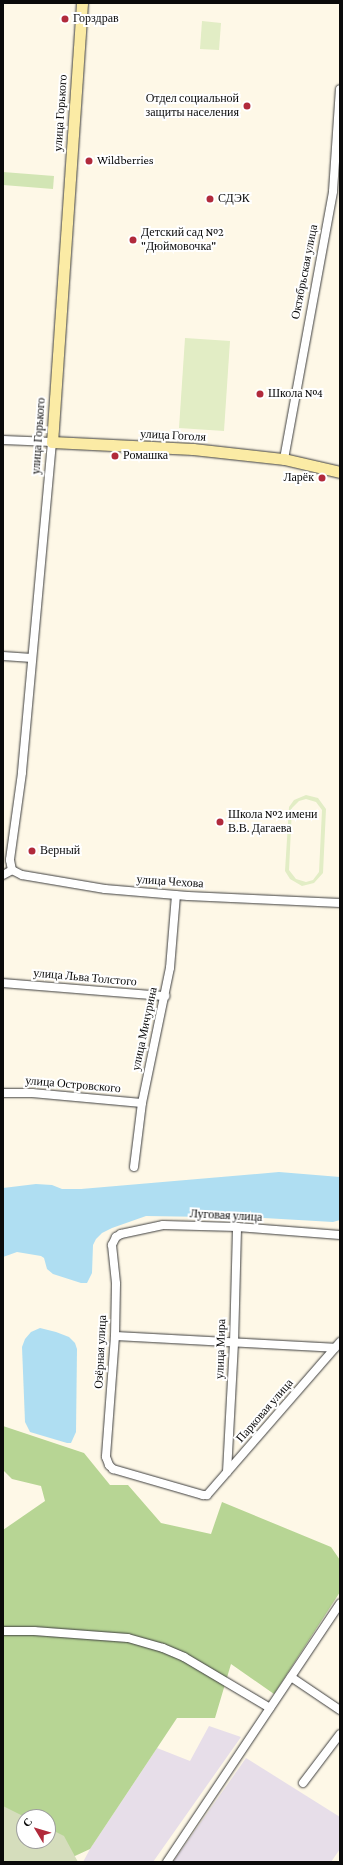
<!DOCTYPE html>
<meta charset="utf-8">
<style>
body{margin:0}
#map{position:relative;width:343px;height:1865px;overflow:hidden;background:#fef8e7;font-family:"Crimson Pro",serif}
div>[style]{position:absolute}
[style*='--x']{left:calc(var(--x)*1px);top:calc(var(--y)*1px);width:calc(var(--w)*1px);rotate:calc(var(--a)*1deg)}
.industrial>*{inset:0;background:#e7dee9}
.green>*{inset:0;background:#d2e5b4}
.forest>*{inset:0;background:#b7d594}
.cemetery>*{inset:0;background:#d5ddbc}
.pitch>*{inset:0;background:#e2edc5}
.water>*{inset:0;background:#afdef2}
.roads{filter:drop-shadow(0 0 1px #3d3d3d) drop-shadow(0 0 1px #3d3d3d)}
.street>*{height:8px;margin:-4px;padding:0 4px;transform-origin:4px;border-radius:4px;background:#fff}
.secondary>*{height:11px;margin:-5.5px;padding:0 5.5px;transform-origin:5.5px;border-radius:5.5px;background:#fbeba5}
.dots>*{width:11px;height:11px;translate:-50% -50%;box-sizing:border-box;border:2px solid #fff;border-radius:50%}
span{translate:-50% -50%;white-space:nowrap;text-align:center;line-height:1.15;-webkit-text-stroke:4px #fff;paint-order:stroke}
.poi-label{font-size:12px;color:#0a0a0a}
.left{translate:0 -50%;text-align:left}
.right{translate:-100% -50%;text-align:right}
.street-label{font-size:12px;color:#0a0a0a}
.frame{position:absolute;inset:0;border:4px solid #0a0a0a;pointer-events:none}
.north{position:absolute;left:16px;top:1809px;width:40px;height:40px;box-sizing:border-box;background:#fff;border:1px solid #9d9d9d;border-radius:50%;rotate:308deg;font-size:11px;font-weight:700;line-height:16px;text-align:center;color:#0a0a0a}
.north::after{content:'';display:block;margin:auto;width:14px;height:18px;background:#b12a3b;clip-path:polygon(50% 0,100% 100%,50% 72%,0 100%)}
</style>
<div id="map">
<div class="industrial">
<i style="clip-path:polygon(209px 1726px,241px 1737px,153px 1862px,83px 1862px,90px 1849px,157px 1748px,190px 1761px)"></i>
<i style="clip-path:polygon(246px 1758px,340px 1817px,340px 1849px,331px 1862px,173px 1862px)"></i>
</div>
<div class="green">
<i style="clip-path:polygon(3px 172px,54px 176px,53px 189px,3px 185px)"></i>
</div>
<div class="forest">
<i style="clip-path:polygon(evenodd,3px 1426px,84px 1453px,110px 1485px,128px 1485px,161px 1523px,211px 1534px,222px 1502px,331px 1547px,340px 1560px,340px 1592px,274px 1694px,231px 1664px,215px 1718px,177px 1718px,90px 1849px,62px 1862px,3px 1832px,3px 1530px,45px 1501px,41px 1486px,12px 1479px,3px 1470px,3px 1426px,24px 1817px,48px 1817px,48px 1841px,24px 1841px,24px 1817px)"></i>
</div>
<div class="cemetery">
<i style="clip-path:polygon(3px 1806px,25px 1817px,24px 1841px,48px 1841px,48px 1828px,64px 1836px,78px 1862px,3px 1862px)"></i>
</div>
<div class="pitch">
<i style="clip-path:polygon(202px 21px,221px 23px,219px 50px,200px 49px)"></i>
<i style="clip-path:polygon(185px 338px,230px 341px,224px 431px,179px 428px)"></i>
<i style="clip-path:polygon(evenodd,306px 795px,318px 798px,326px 809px,323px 873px,314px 883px,302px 886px,290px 879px,285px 871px,289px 807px,294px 800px,306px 795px,306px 799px,316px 802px,322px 810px,319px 872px,313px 880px,306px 882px,296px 879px,289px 870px,292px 808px,299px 801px,306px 799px)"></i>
</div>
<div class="water">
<i style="clip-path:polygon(279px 1172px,340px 1177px,340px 1220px,333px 1222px,264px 1218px,146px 1216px,112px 1228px,102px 1233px,96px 1239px,93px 1245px,92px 1273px,87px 1283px,81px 1283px,53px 1274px,47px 1269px,44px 1258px,41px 1256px,17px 1252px,3px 1257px,3px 1188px,36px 1184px,52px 1185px,62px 1189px,81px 1189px)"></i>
<i style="clip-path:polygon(40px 1328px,56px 1332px,69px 1337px,75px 1343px,77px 1349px,76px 1432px,71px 1443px,67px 1443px,30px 1432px,25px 1422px,22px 1347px,25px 1339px,31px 1332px)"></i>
</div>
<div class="roads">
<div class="street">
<i style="--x:3;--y:440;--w:49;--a:2.3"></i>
<i style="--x:52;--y:442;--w:332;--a:95.2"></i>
<i style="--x:22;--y:773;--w:88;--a:97.9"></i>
<i style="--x:10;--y:860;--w:10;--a:79"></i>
<i style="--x:284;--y:459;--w:272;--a:-79.6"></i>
<i style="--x:333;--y:191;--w:102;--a:-86.1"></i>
<i style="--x:3;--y:656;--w:29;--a:4"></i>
<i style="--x:12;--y:870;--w:11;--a:27"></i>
<i style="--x:22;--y:875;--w:84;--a:9.6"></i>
<i style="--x:105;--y:889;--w:83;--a:4.8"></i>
<i style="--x:188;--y:896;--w:152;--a:2.6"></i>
<i style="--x:3;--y:875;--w:10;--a:-29"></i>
<i style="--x:3;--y:983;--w:163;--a:4.6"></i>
<i style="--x:3;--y:1093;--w:29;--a:0"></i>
<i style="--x:32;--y:1093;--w:110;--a:5.2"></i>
<i style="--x:134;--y:1167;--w:64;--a:-82.9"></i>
<i style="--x:142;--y:1103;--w:138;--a:-78.3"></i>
<i style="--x:170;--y:968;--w:73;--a:-85.3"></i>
<i style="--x:340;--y:1235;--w:103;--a:-175.6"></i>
<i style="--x:237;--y:1227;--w:74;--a:-178.5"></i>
<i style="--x:163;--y:1225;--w:43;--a:167.9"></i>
<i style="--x:121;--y:1234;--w:6;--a:149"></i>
<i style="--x:116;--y:1237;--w:9;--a:117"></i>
<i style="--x:112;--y:1245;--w:39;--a:84"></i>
<i style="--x:116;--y:1284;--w:52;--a:91.1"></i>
<i style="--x:115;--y:1336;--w:121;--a:94.3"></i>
<i style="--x:106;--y:1457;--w:9;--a:69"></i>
<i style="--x:109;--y:1465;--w:6;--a:45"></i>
<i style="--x:113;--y:1469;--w:94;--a:16.1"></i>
<i style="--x:203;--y:1495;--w:4;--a:0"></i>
<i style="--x:207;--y:1495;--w:203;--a:-49"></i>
<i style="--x:115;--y:1336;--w:220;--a:3.1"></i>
<i style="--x:227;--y:1472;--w:129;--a:-86.9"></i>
<i style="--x:234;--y:1343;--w:116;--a:-88.5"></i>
<i style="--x:3;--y:1631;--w:31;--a:0"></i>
<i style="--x:34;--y:1631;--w:94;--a:4.3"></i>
<i style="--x:128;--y:1638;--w:36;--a:16"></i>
<i style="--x:163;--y:1648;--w:23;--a:23"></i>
<i style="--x:184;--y:1657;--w:100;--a:30.7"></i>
<i style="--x:291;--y:1677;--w:59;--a:34"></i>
<i style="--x:303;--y:1783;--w:61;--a:-52.9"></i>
<i style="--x:167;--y:1862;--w:311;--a:-56.2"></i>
</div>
<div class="secondary">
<i style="--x:82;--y:3;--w:440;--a:93.9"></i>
<i style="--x:52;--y:442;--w:141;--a:2.8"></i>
<i style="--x:193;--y:449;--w:92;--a:6.3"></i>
<i style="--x:284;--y:459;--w:57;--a:13.1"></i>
</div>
</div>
<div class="dots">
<i style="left:65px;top:19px;background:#b12a3b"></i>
<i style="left:247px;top:106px;background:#b12a3b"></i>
<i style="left:89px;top:161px;background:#b12a3b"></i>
<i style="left:210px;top:199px;background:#b12a3b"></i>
<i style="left:133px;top:240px;background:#b12a3b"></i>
<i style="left:260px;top:394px;background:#b12a3b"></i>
<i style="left:115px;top:456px;background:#b12a3b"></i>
<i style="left:322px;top:478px;background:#b12a3b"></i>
<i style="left:220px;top:822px;background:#b12a3b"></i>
<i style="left:32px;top:851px;background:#b12a3b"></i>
</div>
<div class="poi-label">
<span class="left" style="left:73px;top:19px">Горздрав</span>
<span class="right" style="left:239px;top:106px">Отдел социальной<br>защиты населения</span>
<span class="left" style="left:97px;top:161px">Wildberries</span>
<span class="left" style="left:218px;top:199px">СДЭК</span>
<span class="left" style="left:141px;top:240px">Детский сад №2<br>"Дюймовочка"</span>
<span class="left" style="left:268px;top:394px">Школа №4</span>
<span class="left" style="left:123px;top:456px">Ромашка</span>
<span class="right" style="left:314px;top:478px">Ларёк</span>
<span class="left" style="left:228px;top:822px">Школа №2 имени<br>В.В. Дагаева</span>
<span class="left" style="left:40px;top:851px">Верный</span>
</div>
<div class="street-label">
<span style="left:61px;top:113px;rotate:-86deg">улица Горького</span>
<span style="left:305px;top:272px;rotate:-79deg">Октябрьская улица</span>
<span style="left:39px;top:436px;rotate:-86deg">улица Горького</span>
<span style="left:173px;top:436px;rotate:3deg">улица Гоголя</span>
<span style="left:170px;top:882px;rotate:4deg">улица Чехова</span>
<span style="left:85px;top:978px;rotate:5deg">улица Льва Толстого</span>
<span style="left:145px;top:1029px;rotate:-78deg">улица Мичурина</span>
<span style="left:73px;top:1085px;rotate:5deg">улица Островского</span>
<span style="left:226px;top:1216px;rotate:3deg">Луговая улица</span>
<span style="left:221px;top:1349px;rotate:-88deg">улица Мира</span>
<span style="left:101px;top:1352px;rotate:-87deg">Озёрная улица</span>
<span style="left:265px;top:1411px;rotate:-49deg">Парковая улица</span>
</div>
<div class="frame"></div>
<div class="north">С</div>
</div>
